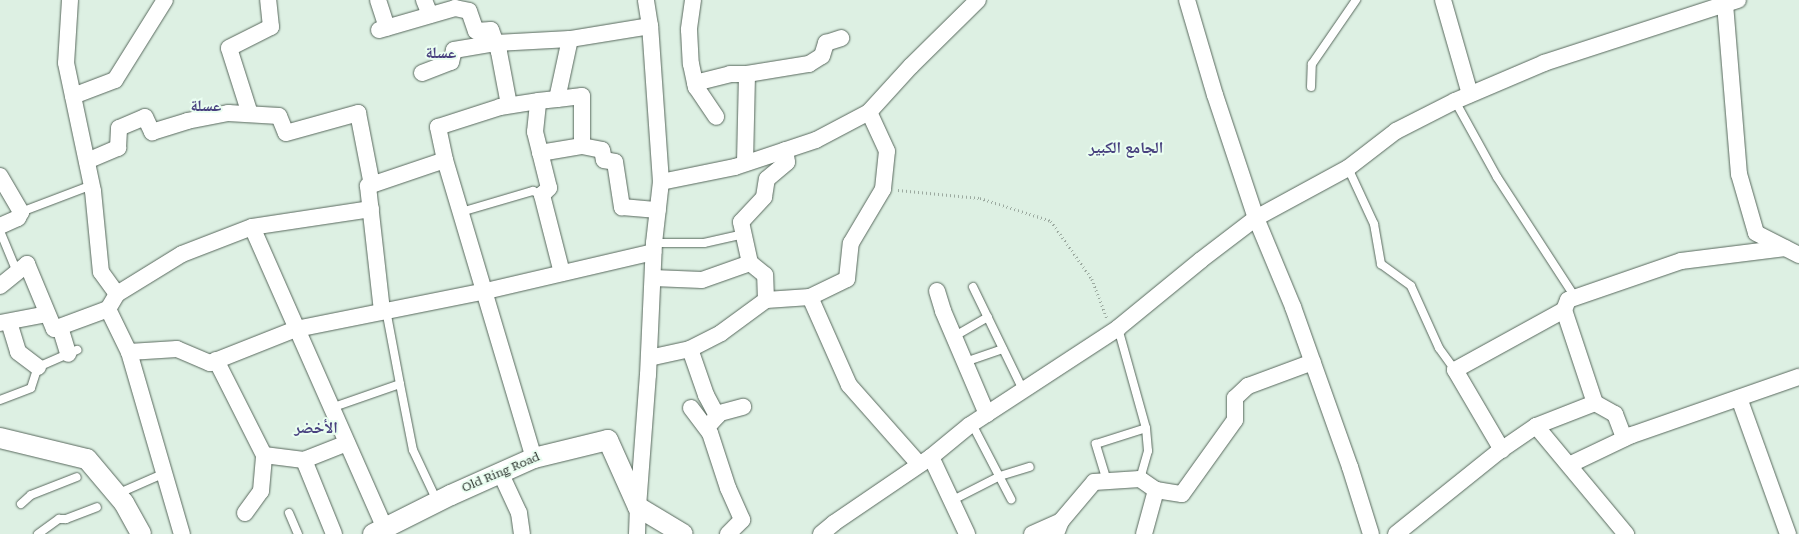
<!DOCTYPE html>
<meta charset="utf-8">
<style>
body{margin:0}
#map{position:relative;width:1799px;height:534px;overflow:hidden;background:#ddf0e3;font-family:"Roboto Serif","Noto Naskh Arabic",serif}
div>[style]{position:absolute}
[style*='--x']{left:calc(var(--x)*1px);top:calc(var(--y)*1px);width:calc(var(--w)*1px);rotate:calc(var(--a)*1deg)}
.path>*{height:2.5px;margin-top:-1.25px;transform-origin:0;background:repeating-linear-gradient(90deg,#9caaa0 0 1px,transparent 0 4px)}
.roads{filter:drop-shadow(0 0 1px #58685d) drop-shadow(0 0 1px #58685d)}
.service>*{height:8px;margin:-4px;padding:0 4px;transform-origin:4px;border-radius:4px;background:#fff}
.minor>*{height:16px;margin:-8px;padding:0 8px;transform-origin:8px;border-radius:8px;background:#fff}
.tertiary>*{height:20px;margin:-10px;padding:0 10px;transform-origin:10px;border-radius:10px;background:#fff}
span{translate:-50% -50%;white-space:nowrap;text-align:center;line-height:1.15;-webkit-text-stroke:4px #eafef1;paint-order:stroke}
.street-label{font-size:12px;color:#272e29}
.district-label{font-size:16px;color:#48417f;font-weight:700}
</style>
<div id="map">
<div class="path">
<i style="--x:898;--y:190;--w:82;--a:5.6"></i>
<i style="--x:980;--y:198;--w:75;--a:17.9"></i>
<i style="--x:1051;--y:221;--w:71;--a:54.7"></i>
<i style="--x:1092;--y:279;--w:42;--a:69"></i>
</div>
<div class="roads">
<div class="service">
<i style="--x:1311;--y:87;--w:23;--a:-88"></i>
<i style="--x:1312;--y:64;--w:78;--a:-55.5"></i>
<i style="--x:1455;--y:101;--w:87;--a:61.1"></i>
<i style="--x:1497;--y:177;--w:143;--a:57"></i>
<i style="--x:1348;--y:168;--w:62;--a:65.1"></i>
<i style="--x:1374;--y:224;--w:41;--a:80.1"></i>
<i style="--x:1381;--y:264;--w:37;--a:36"></i>
<i style="--x:1411;--y:286;--w:68;--a:65.7"></i>
<i style="--x:1439;--y:348;--w:27;--a:54"></i>
<i style="--x:21;--y:212;--w:76;--a:-20.8"></i>
<i style="--x:461;--y:212;--w:75;--a:-16.3"></i>
<i style="--x:533;--y:191;--w:10;--a:24"></i>
<i style="--x:0;--y:231;--w:44;--a:67.5"></i>
<i style="--x:654;--y:243;--w:50;--a:0"></i>
<i style="--x:704;--y:243;--w:41;--a:-12.7"></i>
<i style="--x:973;--y:287;--w:114;--a:64.1"></i>
<i style="--x:1118;--y:328;--w:104;--a:74.4"></i>
<i style="--x:1146;--y:428;--w:23;--a:85"></i>
<i style="--x:1148;--y:451;--w:29;--a:106"></i>
<i style="--x:955;--y:336;--w:38;--a:-30"></i>
<i style="--x:965;--y:362;--w:40;--a:-18.9"></i>
<i style="--x:400;--y:384;--w:67;--a:78.9"></i>
<i style="--x:413;--y:450;--w:56;--a:64.8"></i>
<i style="--x:0;--y:400;--w:33;--a:-21"></i>
<i style="--x:31;--y:388;--w:22;--a:-72"></i>
<i style="--x:38;--y:367;--w:43;--a:-23.6"></i>
<i style="--x:331;--y:408;--w:73;--a:-19.2"></i>
<i style="--x:400;--y:384;--w:75;--a:-100.7"></i>
<i style="--x:972;--y:424;--w:85;--a:62.5"></i>
<i style="--x:1107;--y:481;--w:39;--a:-107"></i>
<i style="--x:1096;--y:444;--w:52;--a:-17.7"></i>
<i style="--x:117;--y:494;--w:52;--a:-23.6"></i>
<i style="--x:951;--y:501;--w:55;--a:-27"></i>
<i style="--x:1000;--y:476;--w:31;--a:-17"></i>
<i style="--x:21;--y:504;--w:13;--a:-42"></i>
<i style="--x:31;--y:495;--w:49;--a:-21.4"></i>
<i style="--x:289;--y:513;--w:23;--a:67"></i>
<i style="--x:38;--y:534;--w:26;--a:-36"></i>
<i style="--x:59;--y:519;--w:7;--a:0"></i>
<i style="--x:66;--y:519;--w:33;--a:-21"></i>
</div>
<div class="minor">
<i style="--x:70;--y:0;--w:63;--a:93.6"></i>
<i style="--x:66;--y:63;--w:131;--a:78.1"></i>
<i style="--x:93;--y:191;--w:81;--a:84.4"></i>
<i style="--x:101;--y:272;--w:27;--a:54"></i>
<i style="--x:117;--y:294;--w:17;--a:121"></i>
<i style="--x:108;--y:309;--w:48;--a:64"></i>
<i style="--x:129;--y:352;--w:190;--a:73.8"></i>
<i style="--x:378;--y:0;--w:29;--a:72"></i>
<i style="--x:424;--y:0;--w:16;--a:68"></i>
<i style="--x:693;--y:0;--w:30;--a:98"></i>
<i style="--x:689;--y:30;--w:34;--a:87"></i>
<i style="--x:691;--y:64;--w:24;--a:78"></i>
<i style="--x:696;--y:87;--w:36;--a:56"></i>
<i style="--x:1187;--y:0;--w:99;--a:73.6"></i>
<i style="--x:1215;--y:95;--w:130;--a:71.6"></i>
<i style="--x:1256;--y:218;--w:96;--a:67.4"></i>
<i style="--x:1293;--y:307;--w:170;--a:70.4"></i>
<i style="--x:1350;--y:467;--w:70;--a:72.6"></i>
<i style="--x:1443;--y:0;--w:98;--a:74"></i>
<i style="--x:1725;--y:4;--w:171;--a:85.3"></i>
<i style="--x:1739;--y:174;--w:61;--a:73.9"></i>
<i style="--x:1756;--y:233;--w:48;--a:27.1"></i>
<i style="--x:379;--y:30;--w:79;--a:-16.1"></i>
<i style="--x:455;--y:8;--w:14;--a:12"></i>
<i style="--x:469;--y:11;--w:21;--a:71"></i>
<i style="--x:476;--y:31;--w:15;--a:-4"></i>
<i style="--x:491;--y:30;--w:23;--a:70"></i>
<i style="--x:499;--y:52;--w:54;--a:79.3"></i>
<i style="--x:422;--y:73;--w:31;--a:-21"></i>
<i style="--x:451;--y:62;--w:12;--a:-76"></i>
<i style="--x:454;--y:50;--w:43;--a:-9.5"></i>
<i style="--x:496;--y:43;--w:74;--a:-3.1"></i>
<i style="--x:695;--y:83;--w:36;--a:-14"></i>
<i style="--x:730;--y:74;--w:17;--a:0"></i>
<i style="--x:747;--y:74;--w:63;--a:-9.2"></i>
<i style="--x:809;--y:64;--w:15;--a:-32"></i>
<i style="--x:822;--y:56;--w:14;--a:-73"></i>
<i style="--x:826;--y:43;--w:16;--a:-18"></i>
<i style="--x:73;--y:96;--w:45;--a:-20.9"></i>
<i style="--x:115;--y:80;--w:94;--a:-58"></i>
<i style="--x:250;--y:114;--w:69;--a:-107.7"></i>
<i style="--x:229;--y:48;--w:47;--a:-26.6"></i>
<i style="--x:271;--y:27;--w:27;--a:-96"></i>
<i style="--x:582;--y:146;--w:20;--a:11"></i>
<i style="--x:602;--y:150;--w:10;--a:79"></i>
<i style="--x:604;--y:160;--w:11;--a:10"></i>
<i style="--x:615;--y:162;--w:46;--a:81.2"></i>
<i style="--x:622;--y:207;--w:36;--a:5"></i>
<i style="--x:540;--y:153;--w:43;--a:-9.5"></i>
<i style="--x:582;--y:146;--w:50;--a:-90"></i>
<i style="--x:582;--y:96;--w:25;--a:173"></i>
<i style="--x:445;--y:160;--w:34;--a:-102"></i>
<i style="--x:438;--y:127;--w:65;--a:-17.9"></i>
<i style="--x:500;--y:107;--w:38;--a:-9"></i>
<i style="--x:87;--y:161;--w:34;--a:-23"></i>
<i style="--x:118;--y:148;--w:20;--a:-87"></i>
<i style="--x:119;--y:128;--w:28;--a:-23"></i>
<i style="--x:145;--y:117;--w:17;--a:65"></i>
<i style="--x:152;--y:132;--w:37;--a:-17"></i>
<i style="--x:187;--y:121;--w:42;--a:-11"></i>
<i style="--x:228;--y:113;--w:51;--a:3.4"></i>
<i style="--x:279;--y:116;--w:18;--a:68"></i>
<i style="--x:286;--y:133;--w:75;--a:-15.5"></i>
<i style="--x:358;--y:113;--w:73;--a:79"></i>
<i style="--x:745;--y:163;--w:89;--a:-88.7"></i>
<i style="--x:0;--y:176;--w:42;--a:59.7"></i>
<i style="--x:21;--y:212;--w:7;--a:117"></i>
<i style="--x:18;--y:218;--w:20;--a:156"></i>
<i style="--x:661;--y:182;--w:76;--a:-11.5"></i>
<i style="--x:735;--y:167;--w:85;--a:-18.4"></i>
<i style="--x:816;--y:140;--w:60;--a:-27.8"></i>
<i style="--x:869;--y:112;--w:62;--a:-47.6"></i>
<i style="--x:911;--y:66;--w:94;--a:-44.6"></i>
<i style="--x:371;--y:209;--w:120;--a:171.4"></i>
<i style="--x:252;--y:227;--w:329;--a:66.2"></i>
<i style="--x:562;--y:273;--w:81;--a:-104.4"></i>
<i style="--x:542;--y:195;--w:10;--a:-45"></i>
<i style="--x:549;--y:188;--w:58;--a:-104"></i>
<i style="--x:535;--y:132;--w:31;--a:-84"></i>
<i style="--x:538;--y:101;--w:19;--a:-6"></i>
<i style="--x:557;--y:99;--w:61;--a:-77.8"></i>
<i style="--x:570;--y:39;--w:81;--a:-9.2"></i>
<i style="--x:653;--y:278;--w:49;--a:2.3"></i>
<i style="--x:702;--y:280;--w:51;--a:-19.5"></i>
<i style="--x:0;--y:286;--w:35;--a:-39"></i>
<i style="--x:27;--y:264;--w:70;--a:67.4"></i>
<i style="--x:54;--y:329;--w:58;--a:-20.3"></i>
<i style="--x:937;--y:291;--w:21;--a:73"></i>
<i style="--x:943;--y:311;--w:112;--a:66.9"></i>
<i style="--x:117;--y:294;--w:76;--a:-31.6"></i>
<i style="--x:182;--y:254;--w:75;--a:-21.1"></i>
<i style="--x:810;--y:297;--w:41;--a:-25.9"></i>
<i style="--x:847;--y:279;--w:36;--a:-84"></i>
<i style="--x:851;--y:243;--w:63;--a:-59.3"></i>
<i style="--x:883;--y:189;--w:38;--a:-84"></i>
<i style="--x:887;--y:151;--w:43;--a:-114.8"></i>
<i style="--x:766;--y:300;--w:44;--a:-3.9"></i>
<i style="--x:810;--y:297;--w:96;--a:66.1"></i>
<i style="--x:849;--y:385;--w:106;--a:48.5"></i>
<i style="--x:1564;--y:310;--w:11;--a:-68"></i>
<i style="--x:1568;--y:300;--w:120;--a:-19"></i>
<i style="--x:1681;--y:261;--w:105;--a:-7.1"></i>
<i style="--x:382;--y:311;--w:126;--a:-96.4"></i>
<i style="--x:368;--y:186;--w:81;--a:-18.7"></i>
<i style="--x:445;--y:160;--w:311;--a:73.4"></i>
<i style="--x:9;--y:322;--w:31;--a:73"></i>
<i style="--x:18;--y:352;--w:25;--a:37"></i>
<i style="--x:0;--y:323;--w:48;--a:-10.8"></i>
<i style="--x:60;--y:327;--w:28;--a:73"></i>
<i style="--x:690;--y:349;--w:49;--a:70.8"></i>
<i style="--x:706;--y:395;--w:24;--a:62"></i>
<i style="--x:129;--y:352;--w:48;--a:-3.6"></i>
<i style="--x:177;--y:349;--w:36;--a:23"></i>
<i style="--x:210;--y:363;--w:92;--a:-21.6"></i>
<i style="--x:296;--y:329;--w:194;--a:-11.3"></i>
<i style="--x:486;--y:291;--w:172;--a:-13.1"></i>
<i style="--x:649;--y:358;--w:42;--a:-12.4"></i>
<i style="--x:690;--y:349;--w:35;--a:-27"></i>
<i style="--x:721;--y:333;--w:56;--a:-36.3"></i>
<i style="--x:766;--y:300;--w:25;--a:-92"></i>
<i style="--x:765;--y:275;--w:19;--a:-141"></i>
<i style="--x:750;--y:263;--w:42;--a:-102.4"></i>
<i style="--x:741;--y:222;--w:34;--a:-47"></i>
<i style="--x:764;--y:197;--w:18;--a:-81"></i>
<i style="--x:767;--y:179;--w:26;--a:-40"></i>
<i style="--x:787;--y:162;--w:12;--a:-99"></i>
<i style="--x:216;--y:360;--w:106;--a:63.2"></i>
<i style="--x:264;--y:455;--w:40;--a:7.1"></i>
<i style="--x:1739;--y:398;--w:145;--a:70.2"></i>
<i style="--x:1595;--y:403;--w:23;--a:29"></i>
<i style="--x:1615;--y:414;--w:26;--a:69"></i>
<i style="--x:691;--y:408;--w:31;--a:53"></i>
<i style="--x:710;--y:433;--w:58;--a:71.9"></i>
<i style="--x:728;--y:488;--w:35;--a:66"></i>
<i style="--x:742;--y:520;--w:20;--a:135"></i>
<i style="--x:711;--y:423;--w:13;--a:-48"></i>
<i style="--x:720;--y:413;--w:24;--a:-15"></i>
<i style="--x:1502;--y:450;--w:93;--a:-120.4"></i>
<i style="--x:1455;--y:370;--w:124;--a:-28.8"></i>
<i style="--x:1564;--y:310;--w:98;--a:71.6"></i>
<i style="--x:1595;--y:403;--w:63;--a:158.7"></i>
<i style="--x:931;--y:457;--w:85;--a:64.9"></i>
<i style="--x:1569;--y:465;--w:70;--a:-25.5"></i>
<i style="--x:1632;--y:435;--w:177;--a:-19.2"></i>
<i style="--x:500;--y:472;--w:45;--a:65.1"></i>
<i style="--x:519;--y:513;--w:21;--a:82"></i>
<i style="--x:245;--y:513;--w:27;--a:-54"></i>
<i style="--x:261;--y:491;--w:36;--a:-85"></i>
<i style="--x:334;--y:534;--w:80;--a:-112.1"></i>
<i style="--x:304;--y:460;--w:46;--a:-21.6"></i>
<i style="--x:637;--y:534;--w:27;--a:-88"></i>
<i style="--x:638;--y:507;--w:132;--a:-85.7"></i>
<i style="--x:648;--y:375;--w:132;--a:-87.4"></i>
<i style="--x:654;--y:243;--w:61;--a:-83.5"></i>
<i style="--x:661;--y:182;--w:156;--a:-94"></i>
<i style="--x:650;--y:26;--w:26;--a:-99"></i>
<i style="--x:821;--y:534;--w:17;--a:-40"></i>
<i style="--x:834;--y:523;--w:117;--a:-34.2"></i>
<i style="--x:931;--y:457;--w:50;--a:-39.4"></i>
<i style="--x:970;--y:425;--w:177;--a:-33.2"></i>
<i style="--x:1118;--y:328;--w:107;--a:-39.3"></i>
<i style="--x:1201;--y:260;--w:69;--a:-37.4"></i>
<i style="--x:1256;--y:218;--w:105;--a:-28.5"></i>
<i style="--x:1348;--y:168;--w:61;--a:-37.6"></i>
<i style="--x:1396;--y:131;--w:66;--a:-27"></i>
<i style="--x:1455;--y:101;--w:97;--a:-23.1"></i>
<i style="--x:1544;--y:63;--w:204;--a:-18"></i>
<i style="--x:1032;--y:534;--w:32;--a:-24"></i>
<i style="--x:1056;--y:534;--w:14;--a:-69"></i>
<i style="--x:1061;--y:521;--w:51;--a:-49.8"></i>
<i style="--x:1094;--y:482;--w:46;--a:-3.7"></i>
<i style="--x:1140;--y:479;--w:19;--a:35"></i>
<i style="--x:1144;--y:534;--w:46;--a:-74.7"></i>
<i style="--x:1156;--y:490;--w:26;--a:9"></i>
<i style="--x:1182;--y:494;--w:91;--a:-54.4"></i>
<i style="--x:1235;--y:420;--w:22;--a:-90"></i>
<i style="--x:1235;--y:398;--w:18;--a:-43"></i>
<i style="--x:1248;--y:386;--w:69;--a:-20.3"></i>
<i style="--x:1396;--y:534;--w:131;--a:-38.8"></i>
<i style="--x:1498;--y:452;--w:46;--a:-34.4"></i>
<i style="--x:1536;--y:426;--w:141;--a:50.2"></i>
</div>
<div class="tertiary">
<i style="--x:0;--y:438;--w:89;--a:13.6"></i>
<i style="--x:87;--y:459;--w:57;--a:49.9"></i>
<i style="--x:124;--y:503;--w:35;--a:61"></i>
<i style="--x:373;--y:534;--w:87;--a:-26.6"></i>
<i style="--x:451;--y:495;--w:91;--a:-24"></i>
<i style="--x:534;--y:458;--w:76;--a:-13.7"></i>
<i style="--x:608;--y:440;--w:73;--a:65.9"></i>
<i style="--x:638;--y:507;--w:52;--a:31"></i>
</div>
</div>
<div class="street-label">
<span style="left:501px;top:473px;rotate:-23deg">Old Ring Road</span>
</div>
<div class="district-label">
<span style="left:441px;top:53px">عسلة</span>
<span style="left:206px;top:106px">عسلة</span>
<span style="left:1126px;top:148px">الجامع الكبير</span>
<span style="left:316px;top:428px">الأخضر</span>
</div>
</div>
